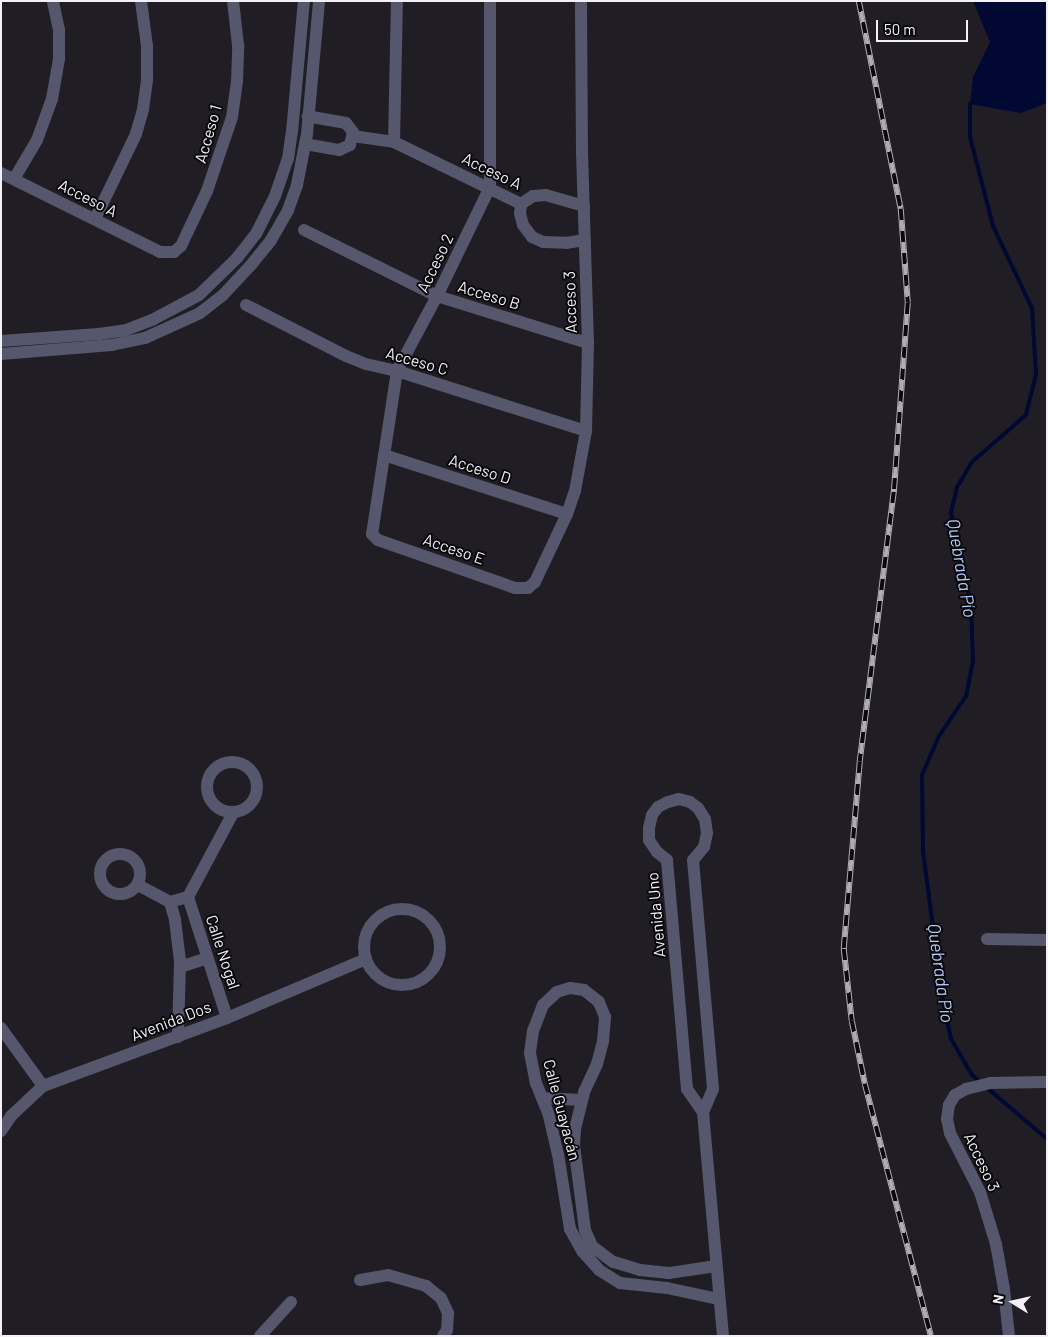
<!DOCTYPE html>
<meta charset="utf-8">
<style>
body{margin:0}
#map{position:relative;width:1048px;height:1337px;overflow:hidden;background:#201d24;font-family:Barlow,sans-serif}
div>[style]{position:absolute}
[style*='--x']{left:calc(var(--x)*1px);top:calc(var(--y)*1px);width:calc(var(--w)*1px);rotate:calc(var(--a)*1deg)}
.water>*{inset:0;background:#010832}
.stream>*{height:4px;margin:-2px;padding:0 2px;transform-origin:2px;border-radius:2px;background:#010832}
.minor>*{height:12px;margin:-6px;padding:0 6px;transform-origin:6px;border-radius:6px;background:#56566d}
.minor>.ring{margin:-6px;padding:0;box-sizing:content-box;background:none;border:12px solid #56566d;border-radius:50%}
.rail>*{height:5.5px;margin-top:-2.75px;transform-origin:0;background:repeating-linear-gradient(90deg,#09080b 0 11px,#afacb3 0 22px);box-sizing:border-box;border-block:1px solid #afacb3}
span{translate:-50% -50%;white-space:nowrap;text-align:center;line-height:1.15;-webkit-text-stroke:4px #09080b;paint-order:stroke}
.street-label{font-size:16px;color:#f3f1f7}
.water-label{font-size:18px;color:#b2c8f5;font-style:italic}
.frame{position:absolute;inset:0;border:2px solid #f3f1f7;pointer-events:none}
.north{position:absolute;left:988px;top:1277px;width:50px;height:50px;-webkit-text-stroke:4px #09080b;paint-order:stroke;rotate:280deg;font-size:14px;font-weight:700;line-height:20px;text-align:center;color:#f3f1f7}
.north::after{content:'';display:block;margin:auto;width:18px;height:22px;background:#f3f1f7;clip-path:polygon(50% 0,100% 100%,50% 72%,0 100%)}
.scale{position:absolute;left:876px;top:20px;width:92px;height:22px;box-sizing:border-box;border:2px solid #f3f1f7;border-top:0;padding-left:6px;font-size:15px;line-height:18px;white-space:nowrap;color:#f3f1f7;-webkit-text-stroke:4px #09080b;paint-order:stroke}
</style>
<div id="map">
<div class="water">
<i style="clip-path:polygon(973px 1px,1047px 1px,1047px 103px,1021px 113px,970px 104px,973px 77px,990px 42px)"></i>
</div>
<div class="stream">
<i style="--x:970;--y:104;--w:33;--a:90"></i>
<i style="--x:970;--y:137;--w:92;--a:75.5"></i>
<i style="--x:993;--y:226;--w:91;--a:64.6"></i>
<i style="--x:1032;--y:308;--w:66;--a:86.5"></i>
<i style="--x:1036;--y:374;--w:42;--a:103.7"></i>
<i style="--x:1026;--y:415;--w:72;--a:139"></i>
<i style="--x:972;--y:462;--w:29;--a:121"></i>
<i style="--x:957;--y:487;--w:27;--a:103"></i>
<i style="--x:951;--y:513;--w:93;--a:77.6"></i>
<i style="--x:971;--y:604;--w:57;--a:88"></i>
<i style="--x:973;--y:661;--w:36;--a:101"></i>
<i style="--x:966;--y:696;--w:48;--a:124"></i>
<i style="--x:939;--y:736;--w:43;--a:113.6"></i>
<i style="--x:922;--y:775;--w:76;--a:89.2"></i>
<i style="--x:923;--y:851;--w:146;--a:82.5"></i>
<i style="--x:942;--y:996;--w:44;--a:78.2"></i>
<i style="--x:951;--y:1039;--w:42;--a:59.7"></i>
<i style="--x:972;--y:1075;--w:11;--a:41"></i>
<i style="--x:986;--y:1087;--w:80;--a:40.4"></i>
</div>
<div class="minor">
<i style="--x:490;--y:1;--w:186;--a:90"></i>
<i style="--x:490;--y:187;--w:121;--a:115.9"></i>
<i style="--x:437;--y:296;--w:85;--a:118.1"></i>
<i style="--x:397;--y:371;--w:165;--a:98.7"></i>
<i style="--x:372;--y:534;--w:8;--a:45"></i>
<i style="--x:378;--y:540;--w:145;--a:19.3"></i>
<i style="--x:515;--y:588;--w:13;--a:0"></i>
<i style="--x:528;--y:588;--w:9;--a:-41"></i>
<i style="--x:535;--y:582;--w:75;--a:-64.8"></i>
<i style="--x:567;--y:514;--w:24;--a:-71"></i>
<i style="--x:575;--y:491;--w:61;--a:-79.6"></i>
<i style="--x:586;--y:431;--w:88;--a:-88.7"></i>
<i style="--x:588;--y:343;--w:191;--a:-91.8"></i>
<i style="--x:582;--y:152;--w:151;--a:-90.4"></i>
<i style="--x:353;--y:136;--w:41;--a:8.3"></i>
<i style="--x:394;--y:142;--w:141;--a:26"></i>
<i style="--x:394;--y:142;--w:141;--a:-88.8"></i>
<i style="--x:305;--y:144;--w:35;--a:10"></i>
<i style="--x:339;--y:150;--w:12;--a:-24"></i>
<i style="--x:350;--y:145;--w:13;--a:-77"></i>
<i style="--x:353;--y:132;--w:11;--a:-128"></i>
<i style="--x:346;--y:123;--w:39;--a:-170"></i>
<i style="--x:1;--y:173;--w:178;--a:26.4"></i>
<i style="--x:160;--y:252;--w:14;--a:0"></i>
<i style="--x:174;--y:252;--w:9;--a:-41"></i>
<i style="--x:181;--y:246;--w:61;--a:-64.7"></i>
<i style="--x:207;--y:191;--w:78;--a:-71.3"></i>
<i style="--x:232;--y:117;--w:35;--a:-82"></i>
<i style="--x:237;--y:82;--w:37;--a:-88"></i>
<i style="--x:238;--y:45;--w:44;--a:-96.5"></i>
<i style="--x:14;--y:179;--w:45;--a:-59.5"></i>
<i style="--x:37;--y:140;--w:44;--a:-69.9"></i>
<i style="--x:52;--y:99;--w:41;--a:-80.1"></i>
<i style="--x:59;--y:59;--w:29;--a:-90"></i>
<i style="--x:59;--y:30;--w:30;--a:-102"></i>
<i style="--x:584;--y:206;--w:40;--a:-164"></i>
<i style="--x:546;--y:195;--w:13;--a:176"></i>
<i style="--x:533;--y:196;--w:14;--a:146"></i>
<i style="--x:521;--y:204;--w:9;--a:96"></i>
<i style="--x:520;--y:213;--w:12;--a:76"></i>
<i style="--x:523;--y:225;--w:15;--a:53"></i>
<i style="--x:532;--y:237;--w:12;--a:24"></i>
<i style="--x:543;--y:242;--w:23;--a:2"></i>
<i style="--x:566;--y:243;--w:19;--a:-9"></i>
<i style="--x:95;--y:219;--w:94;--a:-64.2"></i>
<i style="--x:136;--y:134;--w:26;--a:-74"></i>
<i style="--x:143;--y:109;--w:30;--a:-82"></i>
<i style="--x:147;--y:79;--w:33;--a:-90"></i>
<i style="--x:147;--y:46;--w:45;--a:-97.6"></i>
<i style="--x:304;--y:230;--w:148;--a:26.4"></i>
<i style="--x:437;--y:296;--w:158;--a:17.3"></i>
<i style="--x:246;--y:305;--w:112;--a:27"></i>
<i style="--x:346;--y:356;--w:22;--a:22"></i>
<i style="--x:366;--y:364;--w:32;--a:13"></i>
<i style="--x:397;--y:371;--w:198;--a:17.6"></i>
<i style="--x:1;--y:341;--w:98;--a:-4.1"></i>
<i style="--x:99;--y:334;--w:27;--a:-8"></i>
<i style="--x:126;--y:330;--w:28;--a:-21"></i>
<i style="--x:152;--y:320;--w:53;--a:-28"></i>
<i style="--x:199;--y:295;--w:53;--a:-44.2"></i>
<i style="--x:237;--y:258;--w:31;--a:-52"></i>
<i style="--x:256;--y:234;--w:42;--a:-63.4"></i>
<i style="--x:275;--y:196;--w:39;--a:-71"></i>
<i style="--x:288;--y:159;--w:27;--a:-82"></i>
<i style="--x:292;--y:132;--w:132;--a:-84.8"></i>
<i style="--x:1;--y:354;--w:111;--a:-4.6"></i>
<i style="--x:112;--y:345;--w:34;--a:-12"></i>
<i style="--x:145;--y:338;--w:60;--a:-24.4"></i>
<i style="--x:200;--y:313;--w:29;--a:-38"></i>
<i style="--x:223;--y:295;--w:41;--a:-47"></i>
<i style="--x:251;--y:265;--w:32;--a:-51"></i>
<i style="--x:271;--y:240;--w:34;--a:-60"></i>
<i style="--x:288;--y:210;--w:27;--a:-70"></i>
<i style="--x:297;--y:185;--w:52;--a:-78.9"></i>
<i style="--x:307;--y:134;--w:134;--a:-84.8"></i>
<i style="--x:384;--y:455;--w:192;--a:17.9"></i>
<i class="ring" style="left:207px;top:762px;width:38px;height:38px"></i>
<i class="ring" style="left:100px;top:854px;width:28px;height:28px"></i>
<i style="--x:138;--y:885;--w:36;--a:28"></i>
<i style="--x:170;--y:902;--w:19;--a:-16"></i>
<i style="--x:188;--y:897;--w:95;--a:-61.8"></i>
<i style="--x:188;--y:897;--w:127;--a:72.1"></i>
<i style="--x:170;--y:902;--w:19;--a:74"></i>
<i style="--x:175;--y:920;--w:41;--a:83"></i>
<i style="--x:180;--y:961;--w:76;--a:91.5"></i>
<i class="ring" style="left:364px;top:909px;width:64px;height:64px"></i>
<i style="--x:987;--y:939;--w:60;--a:1"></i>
<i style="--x:180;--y:967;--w:29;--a:-18"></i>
<i style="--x:1;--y:1028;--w:72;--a:54.1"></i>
<i style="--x:542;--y:1098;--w:40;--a:2.9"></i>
<i style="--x:703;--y:1112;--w:28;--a:-125"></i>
<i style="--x:687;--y:1089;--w:230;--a:-95"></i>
<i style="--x:667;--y:860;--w:13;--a:-141"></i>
<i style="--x:657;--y:852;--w:14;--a:-124"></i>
<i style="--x:649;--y:840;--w:12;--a:-90"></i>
<i style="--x:649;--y:828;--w:13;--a:-77"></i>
<i style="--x:652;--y:815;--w:10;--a:-53"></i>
<i style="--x:658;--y:807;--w:11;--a:-27"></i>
<i style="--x:668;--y:802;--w:11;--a:-15"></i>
<i style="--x:679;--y:799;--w:11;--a:15"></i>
<i style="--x:690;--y:802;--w:10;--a:37"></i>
<i style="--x:698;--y:808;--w:13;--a:58"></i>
<i style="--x:705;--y:819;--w:14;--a:82"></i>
<i style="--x:707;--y:833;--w:14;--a:102"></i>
<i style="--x:704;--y:847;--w:17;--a:130"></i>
<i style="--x:693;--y:860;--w:230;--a:85"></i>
<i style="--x:713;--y:1089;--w:25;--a:113"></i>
<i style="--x:703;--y:1112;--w:225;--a:84.9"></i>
<i style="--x:1;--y:1131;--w:18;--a:-56"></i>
<i style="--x:11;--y:1116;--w:44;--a:-43.2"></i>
<i style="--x:43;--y:1086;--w:196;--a:-20.3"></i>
<i style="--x:227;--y:1018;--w:151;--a:-23"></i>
<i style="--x:716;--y:1266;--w:48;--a:171.5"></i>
<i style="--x:669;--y:1273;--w:29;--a:-174"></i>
<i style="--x:640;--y:1270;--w:28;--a:-163"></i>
<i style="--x:613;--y:1262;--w:26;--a:-143"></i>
<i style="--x:592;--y:1246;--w:17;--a:-114"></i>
<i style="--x:585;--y:1230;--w:86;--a:-97.4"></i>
<i style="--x:574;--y:1145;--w:16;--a:-86"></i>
<i style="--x:575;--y:1129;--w:38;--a:-76"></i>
<i style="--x:584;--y:1092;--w:31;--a:-65"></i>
<i style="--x:597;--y:1064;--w:24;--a:-75"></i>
<i style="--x:603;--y:1041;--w:24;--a:-85"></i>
<i style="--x:605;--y:1017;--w:16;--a:-112"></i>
<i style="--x:599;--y:1002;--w:19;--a:-141"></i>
<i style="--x:584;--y:990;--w:14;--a:-172"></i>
<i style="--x:570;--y:988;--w:14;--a:163"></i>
<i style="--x:557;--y:992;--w:19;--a:137"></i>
<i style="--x:543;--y:1005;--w:28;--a:111"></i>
<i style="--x:533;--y:1031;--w:22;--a:98"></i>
<i style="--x:530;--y:1053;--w:31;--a:79"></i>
<i style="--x:536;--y:1083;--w:35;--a:68"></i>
<i style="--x:549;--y:1116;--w:39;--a:77"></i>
<i style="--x:558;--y:1154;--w:76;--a:80.9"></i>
<i style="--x:570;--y:1229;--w:26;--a:61"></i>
<i style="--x:583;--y:1252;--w:24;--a:48"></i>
<i style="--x:599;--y:1270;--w:25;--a:32"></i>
<i style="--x:620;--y:1283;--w:47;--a:6.1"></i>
<i style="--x:667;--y:1288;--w:52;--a:12.2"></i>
<i style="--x:360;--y:1280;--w:28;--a:-10"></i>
<i style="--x:388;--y:1275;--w:40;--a:16"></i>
<i style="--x:426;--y:1286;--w:19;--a:39"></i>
<i style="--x:441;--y:1298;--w:17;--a:65"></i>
<i style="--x:448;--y:1313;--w:17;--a:93"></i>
<i style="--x:447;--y:1330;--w:7;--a:124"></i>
<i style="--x:260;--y:1336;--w:46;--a:-47.6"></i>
<i style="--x:1009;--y:1336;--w:47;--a:-96.1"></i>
<i style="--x:1004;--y:1289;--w:46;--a:-100.1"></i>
<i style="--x:996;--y:1244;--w:54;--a:-107.1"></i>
<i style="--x:980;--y:1192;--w:66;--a:-117"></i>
<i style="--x:950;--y:1133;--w:14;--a:-102"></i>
<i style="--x:947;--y:1119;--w:14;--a:-82"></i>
<i style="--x:949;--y:1105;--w:12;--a:-59"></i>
<i style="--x:955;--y:1095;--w:13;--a:-29"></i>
<i style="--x:966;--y:1089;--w:25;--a:-14"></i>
<i style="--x:990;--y:1083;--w:57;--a:-1"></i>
</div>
<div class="rail">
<i style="--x:859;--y:1;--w:212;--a:78.6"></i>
<i style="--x:901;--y:209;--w:94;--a:85.7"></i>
<i style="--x:908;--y:303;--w:190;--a:94.2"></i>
<i style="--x:894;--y:492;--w:272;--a:97.2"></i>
<i style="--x:860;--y:762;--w:188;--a:94.9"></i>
<i style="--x:844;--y:949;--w:72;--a:83.7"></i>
<i style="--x:852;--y:1021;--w:64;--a:78.3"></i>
<i style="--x:865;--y:1084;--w:260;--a:75.3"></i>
</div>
<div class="street-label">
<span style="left:208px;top:134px;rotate:-74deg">Acceso 1</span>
<span style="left:492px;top:171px;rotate:26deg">Acceso A</span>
<span style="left:88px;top:198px;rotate:27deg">Acceso A</span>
<span style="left:435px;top:263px;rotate:-64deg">Acceso 2</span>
<span style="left:489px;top:295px;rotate:17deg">Acceso B</span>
<span style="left:570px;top:302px;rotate:-92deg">Acceso 3</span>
<span style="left:417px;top:361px;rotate:16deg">Acceso C</span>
<span style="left:480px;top:469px;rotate:18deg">Acceso D</span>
<span style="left:454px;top:549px;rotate:19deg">Acceso E</span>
<span style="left:656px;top:915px;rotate:-95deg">Avenida Uno</span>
<span style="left:223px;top:952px;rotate:72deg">Calle Nogal</span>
<span style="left:171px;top:1021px;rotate:-21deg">Avenida Dos</span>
<span style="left:562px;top:1110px;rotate:75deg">Calle Guayacán</span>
<span style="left:982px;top:1162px;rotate:65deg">Acceso 3</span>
</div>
<div class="water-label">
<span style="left:962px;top:568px;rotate:80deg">Quebrada Pío</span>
<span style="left:941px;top:973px;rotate:82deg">Quebrada Pío</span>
</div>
<div class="frame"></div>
<div class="north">N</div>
<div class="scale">50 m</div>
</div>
